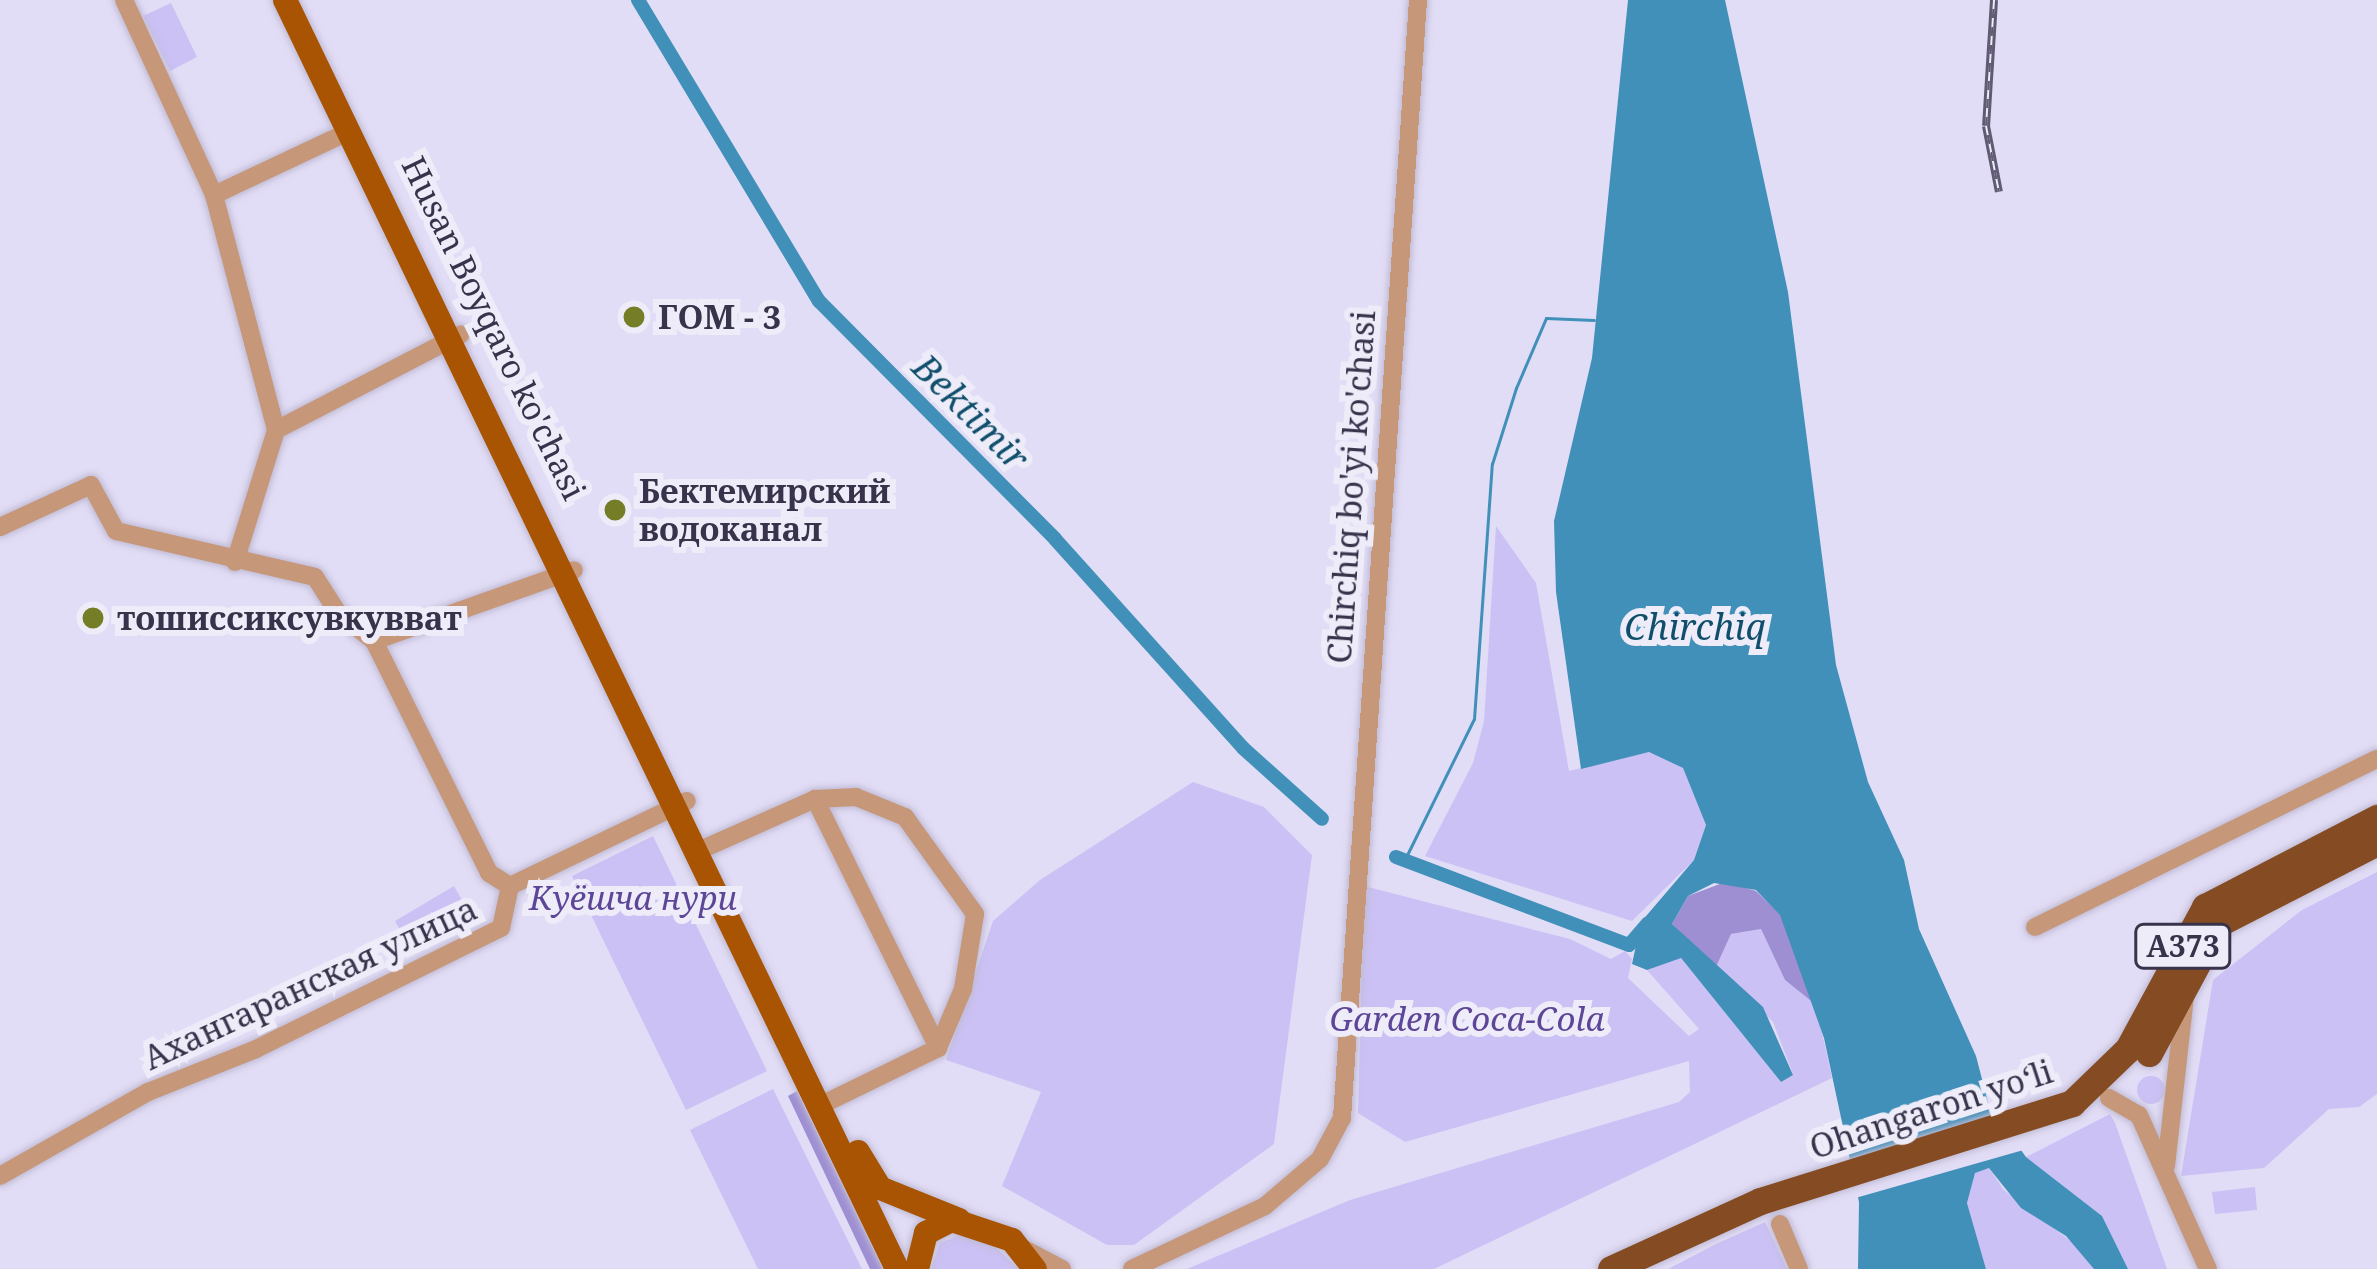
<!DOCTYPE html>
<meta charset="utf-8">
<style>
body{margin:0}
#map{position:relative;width:2377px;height:1269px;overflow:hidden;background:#e2ddf6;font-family:"Noto Serif",serif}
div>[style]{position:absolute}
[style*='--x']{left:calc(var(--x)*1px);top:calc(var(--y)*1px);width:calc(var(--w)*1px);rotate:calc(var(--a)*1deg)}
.green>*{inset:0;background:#cbc1f5}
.round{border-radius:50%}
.forest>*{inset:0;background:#9e8fd3}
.water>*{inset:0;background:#4190b9}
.pier>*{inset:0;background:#e2ddf6}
.stream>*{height:3px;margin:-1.5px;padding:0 1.5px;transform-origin:1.5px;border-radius:1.5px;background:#4190b9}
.canal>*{height:14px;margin:-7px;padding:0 7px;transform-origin:7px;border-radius:7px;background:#4190b9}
.roads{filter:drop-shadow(0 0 3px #c0bbd4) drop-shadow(0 0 3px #c0bbd4)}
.minor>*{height:18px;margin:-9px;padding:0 9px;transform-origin:9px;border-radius:9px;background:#c69779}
.major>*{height:24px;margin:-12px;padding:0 12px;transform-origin:12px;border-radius:12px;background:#a85403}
.highway>*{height:27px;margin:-13.5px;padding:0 13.5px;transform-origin:13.5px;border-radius:13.5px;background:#854b22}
.rail>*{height:8px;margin-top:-4px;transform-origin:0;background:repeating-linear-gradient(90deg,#eeecf9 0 9px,#605b73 0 18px);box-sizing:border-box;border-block:3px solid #605b73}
.dots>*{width:33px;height:33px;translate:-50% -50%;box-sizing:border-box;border:6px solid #eeecf9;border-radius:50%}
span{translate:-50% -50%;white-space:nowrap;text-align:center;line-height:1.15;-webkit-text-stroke:12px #eeecf9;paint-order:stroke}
.shield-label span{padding:3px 9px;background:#eeecf9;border:3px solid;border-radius:9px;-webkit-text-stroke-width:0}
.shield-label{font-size:30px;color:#38334b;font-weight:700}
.poi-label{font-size:33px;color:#38334b;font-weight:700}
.left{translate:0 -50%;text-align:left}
.street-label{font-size:33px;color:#38334b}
.park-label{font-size:33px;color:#5d4697;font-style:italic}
.water-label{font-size:36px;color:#104f6c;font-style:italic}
</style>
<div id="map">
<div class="green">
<i style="clip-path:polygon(171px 3px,197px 57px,170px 71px,143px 16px)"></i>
<i style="clip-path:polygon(1496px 526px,1536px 583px,1569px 771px,1649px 752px,1683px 768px,1706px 825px,1694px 860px,1632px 921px,1425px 856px,1473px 763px,1484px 721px)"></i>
<i style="clip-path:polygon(1193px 782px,1264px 807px,1312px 855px,1274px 1144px,1134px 1245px,1107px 1245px,1002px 1186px,1041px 1092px,946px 1060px,993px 921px,1040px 880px)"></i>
<i style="clip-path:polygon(653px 836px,767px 1071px,686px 1110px,572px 876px)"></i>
<i style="clip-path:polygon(2377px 872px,2377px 1094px,2359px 1107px,2329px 1109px,2264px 1168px,2181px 1176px,2213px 980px,2302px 910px)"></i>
<i style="clip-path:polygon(454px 886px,471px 916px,412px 951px,395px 921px)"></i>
<i style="clip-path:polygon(1364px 886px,1570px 939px,1611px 959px,1625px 951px,1632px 959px,1628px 978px,1689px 1036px,1699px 1029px,1647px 970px,1680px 957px,1781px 1082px,1793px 1074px,1773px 1022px,1716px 967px,1731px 934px,1761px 929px,1785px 980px,1816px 1005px,1832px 1078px,1434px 1269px,1187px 1269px,1350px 1200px,1679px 1102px,1690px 1092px,1689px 1061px,1405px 1142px,1358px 1113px)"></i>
<i class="round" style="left:2137px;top:1076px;width:28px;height:28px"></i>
<i style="clip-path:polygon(773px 1089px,862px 1269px,758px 1269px,690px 1130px)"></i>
<i style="clip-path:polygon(2110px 1114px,2115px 1123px,2167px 1269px,2128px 1269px,2102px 1216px,2026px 1157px)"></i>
<i style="clip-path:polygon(1989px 1168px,2004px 1190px,2085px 1252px,2094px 1269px,1986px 1269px,1967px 1203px,1975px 1172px)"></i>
<i style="clip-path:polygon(2255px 1187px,2257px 1210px,2215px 1214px,2212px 1192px)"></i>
<i style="clip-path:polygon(1765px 1222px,1787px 1269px,1668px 1269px,1716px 1244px)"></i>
<i style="clip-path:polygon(961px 1234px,995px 1247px,1019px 1269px,931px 1269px,940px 1243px)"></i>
</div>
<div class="forest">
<i style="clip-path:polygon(1725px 882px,1756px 891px,1781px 915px,1816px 1005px,1785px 980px,1761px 929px,1731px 934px,1716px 967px,1672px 924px,1688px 896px)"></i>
<i style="clip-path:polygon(797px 1091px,883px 1269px,870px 1269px,788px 1096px)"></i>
</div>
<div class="water">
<i style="clip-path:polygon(1628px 0,1725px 0,1788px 292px,1836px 665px,1868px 782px,1904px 860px,1919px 929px,1976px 1056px,1989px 1106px,2026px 1157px,2102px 1216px,2128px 1269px,2094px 1269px,2066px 1236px,2021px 1208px,1989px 1168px,1975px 1173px,1967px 1203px,1986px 1269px,1858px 1269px,1859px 1202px,1824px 1038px,1780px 915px,1756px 890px,1714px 883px,1688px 896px,1672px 924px,1763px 1007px,1793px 1075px,1781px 1082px,1681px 958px,1647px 970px,1632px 964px,1641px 922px,1694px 860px,1706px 825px,1683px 768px,1649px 752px,1581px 769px,1556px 592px,1554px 521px,1592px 358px)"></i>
</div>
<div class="pier">
<i style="clip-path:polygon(2007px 1120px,2027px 1149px,1852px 1199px,1844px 1167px)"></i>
</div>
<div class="stream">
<i style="--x:1404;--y:861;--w:158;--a:-63.8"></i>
<i style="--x:1474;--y:719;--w:256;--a:-86"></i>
<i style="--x:1492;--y:464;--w:80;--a:-72.5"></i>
<i style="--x:1516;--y:388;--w:76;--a:-66.8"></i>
<i style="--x:1546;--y:318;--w:48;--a:2.4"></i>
</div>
<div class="canal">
<i style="--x:638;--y:0;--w:351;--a:59"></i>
<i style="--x:819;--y:301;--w:335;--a:45.2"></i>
<i style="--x:1055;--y:539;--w:281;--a:48"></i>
<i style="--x:1243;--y:748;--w:106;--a:41.9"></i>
<i style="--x:1396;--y:857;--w:249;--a:20.7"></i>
<i style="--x:1629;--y:945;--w:29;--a:-49"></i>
</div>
<div class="roads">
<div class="minor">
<i style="--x:124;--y:0;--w:215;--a:65.2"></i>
<i style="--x:214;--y:195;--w:243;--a:75.2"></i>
<i style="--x:214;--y:195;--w:148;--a:-25.2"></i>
<i style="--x:0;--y:527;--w:100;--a:-24.8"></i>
<i style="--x:91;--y:485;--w:52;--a:61.5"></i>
<i style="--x:116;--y:531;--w:204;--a:13"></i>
<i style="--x:315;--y:577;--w:43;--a:57.4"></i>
<i style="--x:338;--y:613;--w:46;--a:37.9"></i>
<i style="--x:374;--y:641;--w:259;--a:63.6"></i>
<i style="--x:489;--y:873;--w:25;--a:32"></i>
<i style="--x:235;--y:562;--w:138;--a:-72.7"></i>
<i style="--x:276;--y:430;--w:208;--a:-27.4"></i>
<i style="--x:374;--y:641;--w:212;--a:-19.5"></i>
<i style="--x:815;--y:799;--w:278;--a:63.7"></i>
<i style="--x:696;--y:852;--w:130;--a:-24"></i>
<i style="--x:815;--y:799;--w:41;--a:-2.8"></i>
<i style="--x:856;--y:797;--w:53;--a:22.2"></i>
<i style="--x:905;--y:817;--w:120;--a:54.2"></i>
<i style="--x:975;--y:914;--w:76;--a:99.1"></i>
<i style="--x:963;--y:989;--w:64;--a:113"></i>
<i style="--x:938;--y:1048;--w:132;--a:154"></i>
<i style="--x:2035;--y:927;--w:381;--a:-26.2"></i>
<i style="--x:2109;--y:1098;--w:34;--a:30"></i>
<i style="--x:2139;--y:1115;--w:169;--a:65.9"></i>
<i style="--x:2166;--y:1166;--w:170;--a:-83.6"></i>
<i style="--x:0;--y:1176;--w:170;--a:-29.6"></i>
<i style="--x:148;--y:1092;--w:116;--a:-21.7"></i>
<i style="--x:256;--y:1049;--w:273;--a:-26.3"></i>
<i style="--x:501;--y:928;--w:43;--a:-77.9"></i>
<i style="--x:510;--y:886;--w:196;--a:-25.7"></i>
<i style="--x:1780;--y:1224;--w:49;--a:67.1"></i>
<i style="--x:1024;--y:1249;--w:43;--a:27.8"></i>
<i style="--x:1132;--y:1269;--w:147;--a:-25.3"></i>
<i style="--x:1265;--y:1206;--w:72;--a:-40.5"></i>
<i style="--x:1320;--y:1159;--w:47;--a:-61.8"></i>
<i style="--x:1342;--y:1118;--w:1121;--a:-86.11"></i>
</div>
<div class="major">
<i style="--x:285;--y:0;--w:1409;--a:64.25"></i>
<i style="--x:858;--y:1152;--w:42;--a:58.6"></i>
<i style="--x:880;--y:1188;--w:85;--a:22.1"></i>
<i style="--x:917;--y:1269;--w:37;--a:-76"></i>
<i style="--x:926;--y:1233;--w:29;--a:-27"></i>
<i style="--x:952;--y:1220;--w:63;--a:18.4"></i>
<i style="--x:1012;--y:1240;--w:37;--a:52"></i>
</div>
<div class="highway">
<i style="--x:2149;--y:1053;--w:148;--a:-61.7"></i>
<i style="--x:2219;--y:923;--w:178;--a:-27.1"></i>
<i style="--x:1611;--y:1269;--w:164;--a:-24.5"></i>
<i style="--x:1760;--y:1201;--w:327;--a:-17.4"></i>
<i style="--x:2072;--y:1103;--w:78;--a:-44"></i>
<i style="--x:2128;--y:1049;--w:162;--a:-61.5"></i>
<i style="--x:2205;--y:907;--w:194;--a:-27.4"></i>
</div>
</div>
<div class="rail">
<i style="--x:1994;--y:0;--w:126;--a:93.6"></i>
<i style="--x:1986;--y:126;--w:67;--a:78.9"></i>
</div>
<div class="dots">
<i style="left:634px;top:317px;background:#767d27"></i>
<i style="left:615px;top:510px;background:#767d27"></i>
<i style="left:93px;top:618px;background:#767d27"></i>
</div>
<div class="shield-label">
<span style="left:2183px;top:946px">A373</span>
</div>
<div class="poi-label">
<span class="left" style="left:658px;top:317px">ГОМ - 3</span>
<span class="left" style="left:639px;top:510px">Бектемирский<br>водоканал</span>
<span class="left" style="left:117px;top:618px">тошиссиксувкувват</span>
</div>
<div class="street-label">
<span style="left:494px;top:328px;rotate:64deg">Husan Boyqaro ko'chasi</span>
<span style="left:1351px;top:487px;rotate:-86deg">Chirchiq bo'yi ko'chasi</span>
<span style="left:310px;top:983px;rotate:-25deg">Ахангаранская улица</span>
<span style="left:1931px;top:1109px;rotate:-18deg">Ohangaron yoʻli</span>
</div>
<div class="park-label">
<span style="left:633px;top:898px">Куёшча нури</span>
<span style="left:1467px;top:1019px">Garden Coca-Cola</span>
</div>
<div class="water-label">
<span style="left:971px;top:412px;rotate:45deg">Bektimir</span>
<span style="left:1695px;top:627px">Chirchiq</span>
</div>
</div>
